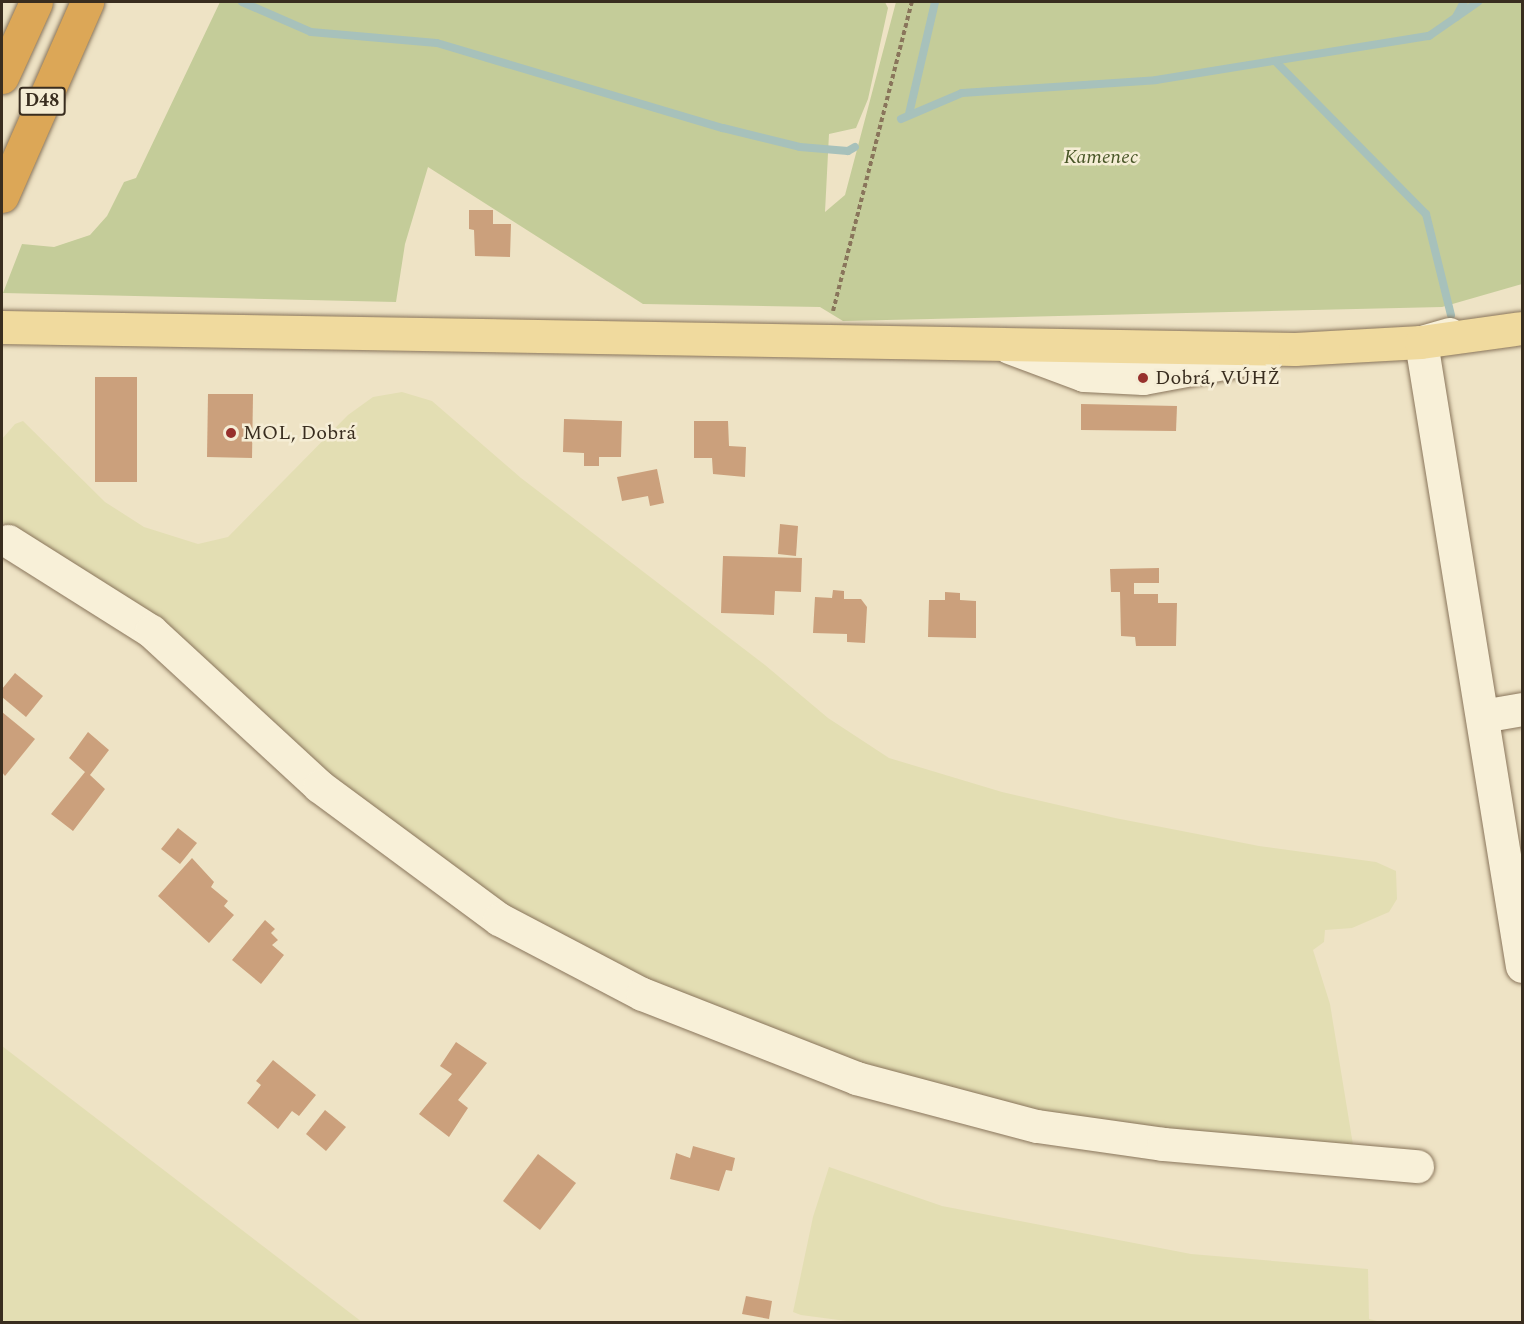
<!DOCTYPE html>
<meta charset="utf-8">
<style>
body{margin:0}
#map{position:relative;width:1524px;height:1324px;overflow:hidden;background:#eee3c5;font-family:Spectral,serif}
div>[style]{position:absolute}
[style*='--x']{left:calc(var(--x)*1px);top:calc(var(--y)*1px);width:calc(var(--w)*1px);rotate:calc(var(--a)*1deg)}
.farmland>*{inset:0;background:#e3deb3}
.green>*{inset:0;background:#c4cc99}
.stream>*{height:8px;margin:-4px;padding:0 4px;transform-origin:4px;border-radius:4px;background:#a7c1bb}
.building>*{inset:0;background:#cba07c}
.path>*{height:4px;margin-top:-2px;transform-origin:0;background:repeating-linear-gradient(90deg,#89755b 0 4.5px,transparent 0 7.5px)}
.roads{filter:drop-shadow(0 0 2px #89755b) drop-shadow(0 0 2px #89755b)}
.minor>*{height:33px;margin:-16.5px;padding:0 16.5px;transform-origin:16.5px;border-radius:16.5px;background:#f8f0d8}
.major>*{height:33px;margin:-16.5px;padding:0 16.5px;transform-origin:16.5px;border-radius:16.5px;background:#f0da9e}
.highway>*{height:33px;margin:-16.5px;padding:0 16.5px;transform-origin:16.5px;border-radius:16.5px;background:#dca757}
.dots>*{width:16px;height:16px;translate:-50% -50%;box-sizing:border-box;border:3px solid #f5edd5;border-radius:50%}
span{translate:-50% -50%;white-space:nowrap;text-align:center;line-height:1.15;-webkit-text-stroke:5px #f5edd5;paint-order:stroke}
.shield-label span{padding:2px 4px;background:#f5edd5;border:2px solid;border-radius:4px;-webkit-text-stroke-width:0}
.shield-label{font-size:18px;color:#392d1f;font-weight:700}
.park-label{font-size:20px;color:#475526;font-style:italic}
.poi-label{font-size:20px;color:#392d1f}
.left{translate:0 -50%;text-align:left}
.frame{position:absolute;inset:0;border:3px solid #392d1f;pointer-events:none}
</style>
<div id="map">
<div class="farmland">
<i style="clip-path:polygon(402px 392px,432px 401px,521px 478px,765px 665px,828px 718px,889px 758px,1002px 792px,1115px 818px,1259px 846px,1376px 862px,1396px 871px,1397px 899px,1389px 912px,1352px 928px,1325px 930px,1324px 942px,1313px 950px,1330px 1004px,1354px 1151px,1075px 1119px,866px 1068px,669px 995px,519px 918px,331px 779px,162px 622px,2px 522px,2px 439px,15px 424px,23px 421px,105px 502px,144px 527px,198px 544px,228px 537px,348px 415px,373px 397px)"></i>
<i style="clip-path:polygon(2px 1046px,362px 1322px,2px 1321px)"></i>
<i style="clip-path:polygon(829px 1167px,942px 1206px,1191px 1254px,1368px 1269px,1369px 1319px,1381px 1322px,854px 1322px,801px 1315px,793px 1312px,813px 1217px)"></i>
</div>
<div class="green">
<i style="clip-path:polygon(220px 2px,885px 2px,888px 8px,868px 99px,856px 128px,829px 134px,825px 212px,845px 195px,896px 2px,1522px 2px,1522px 284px,1442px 307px,843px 321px,820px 307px,643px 304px,428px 167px,405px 244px,396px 302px,3px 293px,22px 244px,54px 247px,90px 235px,107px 216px,124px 182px,136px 178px)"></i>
</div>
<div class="stream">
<i style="--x:242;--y:2;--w:75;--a:23.5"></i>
<i style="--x:311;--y:32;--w:126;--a:5"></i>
<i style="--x:437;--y:43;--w:298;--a:16.6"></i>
<i style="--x:723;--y:128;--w:79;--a:13.9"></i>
<i style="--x:800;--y:147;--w:48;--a:4.8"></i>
<i style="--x:848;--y:151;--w:8;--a:-30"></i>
<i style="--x:1456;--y:17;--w:17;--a:-62"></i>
<i style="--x:1275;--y:61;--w:215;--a:45.4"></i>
<i style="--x:1426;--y:214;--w:104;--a:76.1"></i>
<i style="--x:909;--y:114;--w:115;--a:-76.9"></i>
<i style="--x:901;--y:119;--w:66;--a:-23.1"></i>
<i style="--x:962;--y:93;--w:194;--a:-3.8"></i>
<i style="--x:1156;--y:80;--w:277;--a:-9.2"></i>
<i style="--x:1429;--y:36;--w:60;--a:-34.8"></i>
</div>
<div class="building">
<i style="clip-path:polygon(469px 210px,493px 210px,493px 224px,511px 224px,510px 257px,475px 256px,474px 230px,469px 229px)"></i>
<i style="clip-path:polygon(95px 377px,137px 377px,137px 482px,95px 482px)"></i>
<i style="clip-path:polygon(208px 394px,253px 394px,252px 458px,207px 457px)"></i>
<i style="clip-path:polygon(1081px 404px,1177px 406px,1176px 431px,1081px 430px)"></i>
<i style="clip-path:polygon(564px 419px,622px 421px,621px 457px,599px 457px,599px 466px,584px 466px,584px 453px,563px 452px)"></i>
<i style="clip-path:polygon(694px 421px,728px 421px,729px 446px,746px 447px,745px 477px,713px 474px,712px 458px,694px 458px)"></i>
<i style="clip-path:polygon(657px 469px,664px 503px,650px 506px,648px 496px,622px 501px,617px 477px)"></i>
<i style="clip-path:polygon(780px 524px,798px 526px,796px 556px,778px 554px)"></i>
<i style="clip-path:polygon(723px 556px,802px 558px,801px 592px,775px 591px,774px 615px,721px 613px)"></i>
<i style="clip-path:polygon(1159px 568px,1159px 583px,1134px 583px,1134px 594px,1158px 594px,1158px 603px,1177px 603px,1176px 646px,1136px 646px,1135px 637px,1121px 636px,1120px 592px,1111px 592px,1110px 569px)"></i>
<i style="clip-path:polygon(833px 590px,844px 591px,844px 599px,861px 599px,867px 607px,865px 643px,847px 642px,847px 634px,813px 633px,815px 597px,832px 598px)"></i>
<i style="clip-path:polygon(945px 592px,960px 593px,960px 600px,976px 601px,976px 638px,928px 637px,929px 600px,945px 600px)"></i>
<i style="clip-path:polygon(15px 673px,43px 696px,26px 717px,2px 697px,2px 689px)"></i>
<i style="clip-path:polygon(2px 712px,35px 739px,5px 776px,2px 772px)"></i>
<i style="clip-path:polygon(88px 732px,109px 750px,90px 775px,105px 789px,73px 831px,51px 814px,85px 772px,69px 758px)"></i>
<i style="clip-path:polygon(178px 828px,197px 843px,180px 864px,161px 849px)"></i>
<i style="clip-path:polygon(192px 858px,214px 882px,211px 887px,228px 901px,224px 906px,234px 915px,209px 943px,158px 896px)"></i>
<i style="clip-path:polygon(265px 920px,275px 929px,271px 933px,278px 940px,272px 945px,284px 955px,261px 984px,232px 960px)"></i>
<i style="clip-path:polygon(456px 1042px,487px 1063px,458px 1100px,468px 1108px,449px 1137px,419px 1114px,452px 1074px,440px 1066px)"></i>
<i style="clip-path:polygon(273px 1060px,316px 1095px,299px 1116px,292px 1111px,278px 1129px,247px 1103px,261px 1085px,256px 1081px)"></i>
<i style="clip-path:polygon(325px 1110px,346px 1127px,326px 1151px,306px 1134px)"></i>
<i style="clip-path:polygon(693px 1146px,735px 1158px,732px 1171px,726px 1170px,719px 1191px,670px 1179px,676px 1153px,690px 1158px)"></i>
<i style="clip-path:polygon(538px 1154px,576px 1183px,540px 1230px,503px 1201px)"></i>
<i style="clip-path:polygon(746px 1296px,772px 1301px,769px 1319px,742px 1314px)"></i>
</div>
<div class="path">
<i style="--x:833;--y:311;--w:319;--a:-75.7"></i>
</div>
<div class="roads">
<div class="minor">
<i style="--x:1449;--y:334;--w:29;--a:164"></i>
<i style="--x:1421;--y:342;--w:632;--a:80.81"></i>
<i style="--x:1009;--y:347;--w:80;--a:20.5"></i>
<i style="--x:1084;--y:375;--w:59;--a:2.9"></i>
<i style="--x:1143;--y:378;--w:120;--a:-10.6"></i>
<i style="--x:8;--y:541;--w:169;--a:32.2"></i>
<i style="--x:151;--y:631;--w:229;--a:42.7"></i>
<i style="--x:319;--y:786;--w:224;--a:36.5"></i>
<i style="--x:499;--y:919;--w:161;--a:27.7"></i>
<i style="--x:642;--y:994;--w:230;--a:21.4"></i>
<i style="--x:856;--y:1078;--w:187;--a:14.9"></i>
<i style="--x:1037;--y:1126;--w:127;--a:8.1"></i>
<i style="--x:1163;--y:1144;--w:255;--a:5"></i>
<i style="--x:1482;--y:716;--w:41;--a:-9.9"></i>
</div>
<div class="major">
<i style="--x:2;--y:327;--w:1293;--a:0.97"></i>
<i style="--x:1295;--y:349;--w:126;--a:-3.2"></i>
<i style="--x:1421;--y:342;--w:102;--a:-7.9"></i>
</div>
<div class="highway">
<i style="--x:2;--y:77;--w:82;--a:-65.6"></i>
<i style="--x:2;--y:196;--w:212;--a:-66.3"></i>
</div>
</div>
<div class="dots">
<i style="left:1143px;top:378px;background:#97302c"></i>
<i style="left:231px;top:433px;background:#97302c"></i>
</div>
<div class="shield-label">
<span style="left:42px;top:101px">D48</span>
</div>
<div class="park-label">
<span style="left:1101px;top:157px">Kamenec</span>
</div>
<div class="poi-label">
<span class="left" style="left:1155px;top:378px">Dobrá, VÚHŽ</span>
<span class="left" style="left:243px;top:433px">MOL, Dobrá</span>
</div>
<div class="frame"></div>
</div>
